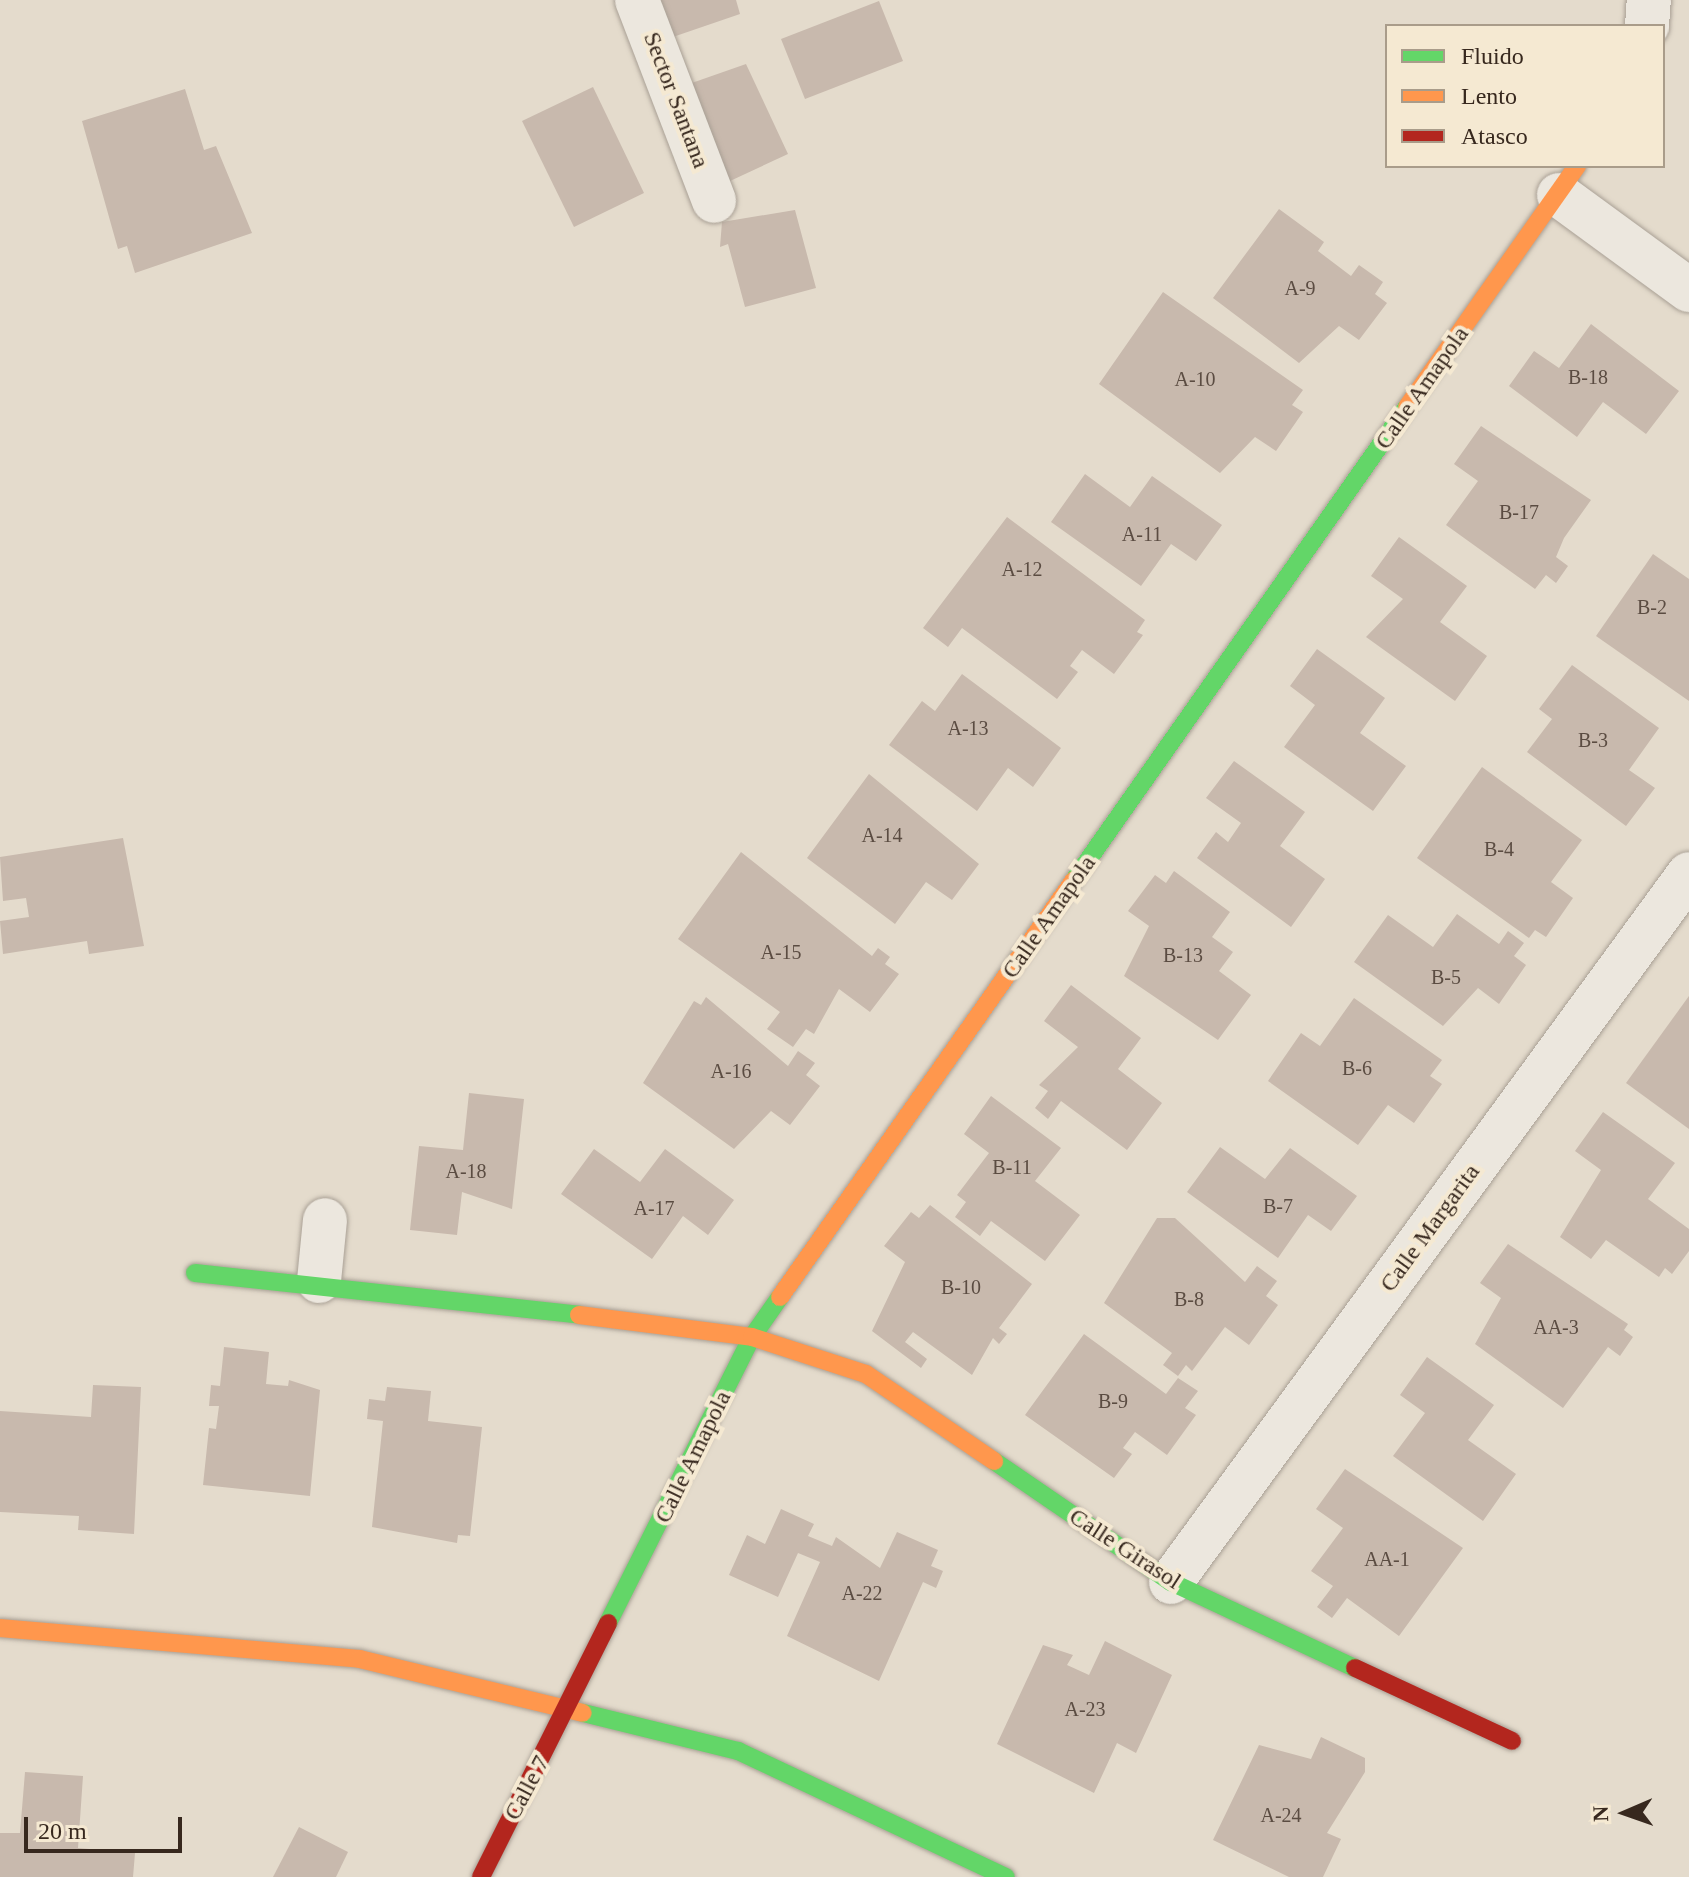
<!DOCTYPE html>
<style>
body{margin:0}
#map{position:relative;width:1689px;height:1877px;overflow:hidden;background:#e4dbcc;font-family:"Times New Roman",serif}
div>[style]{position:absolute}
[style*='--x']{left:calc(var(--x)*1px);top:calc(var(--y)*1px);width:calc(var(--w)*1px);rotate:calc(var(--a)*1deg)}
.building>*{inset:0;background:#c8b9ad}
.roads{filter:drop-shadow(0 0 2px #a9a095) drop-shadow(0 0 2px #a9a095)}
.street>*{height:44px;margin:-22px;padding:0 22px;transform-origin:22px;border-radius:22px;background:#ece7de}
.fast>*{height:18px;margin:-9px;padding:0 9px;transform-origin:9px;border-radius:9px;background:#63d668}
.slow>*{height:18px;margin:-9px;padding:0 9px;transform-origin:9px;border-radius:9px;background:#ff974d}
.jam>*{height:18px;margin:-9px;padding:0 9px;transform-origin:9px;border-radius:9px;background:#b3261e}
span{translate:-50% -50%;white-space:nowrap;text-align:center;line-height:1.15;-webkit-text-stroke:8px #f5e9d2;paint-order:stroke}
.number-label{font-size:20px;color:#5b4c42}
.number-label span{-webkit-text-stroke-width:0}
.street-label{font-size:24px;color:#37281e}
.legend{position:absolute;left:1385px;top:24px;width:280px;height:144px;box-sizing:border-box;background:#f5e9d2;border:2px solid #a99c8a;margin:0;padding:10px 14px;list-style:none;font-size:24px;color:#37281e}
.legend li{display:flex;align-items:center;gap:16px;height:40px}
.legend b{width:40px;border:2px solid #a99c8a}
.north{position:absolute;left:1585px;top:1773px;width:80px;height:80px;-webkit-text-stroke:6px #f5e9d2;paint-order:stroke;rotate:268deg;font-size:22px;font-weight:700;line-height:32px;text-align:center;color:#37281e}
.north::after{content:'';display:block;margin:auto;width:28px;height:36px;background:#37281e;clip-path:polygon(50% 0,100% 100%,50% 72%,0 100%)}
.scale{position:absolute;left:24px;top:1817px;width:158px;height:36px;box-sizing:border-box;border:4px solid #37281e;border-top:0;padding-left:10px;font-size:24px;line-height:28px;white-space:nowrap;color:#37281e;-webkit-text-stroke:6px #f5e9d2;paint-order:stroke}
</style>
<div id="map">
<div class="building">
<i style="clip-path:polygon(648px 0,736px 0,740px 14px,667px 39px)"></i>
<i style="clip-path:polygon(879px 1px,903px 61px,805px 99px,781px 39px)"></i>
<i style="clip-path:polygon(746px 64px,788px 154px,730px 181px,686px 85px)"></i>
<i style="clip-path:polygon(593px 87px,644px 193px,574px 227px,522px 121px)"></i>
<i style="clip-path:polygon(185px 89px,204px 150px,216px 146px,252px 233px,135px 273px,127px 246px,118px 249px,82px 121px)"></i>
<i style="clip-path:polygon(1279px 209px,1324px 242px,1318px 251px,1351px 276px,1359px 265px,1383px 282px,1375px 294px,1387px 303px,1359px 340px,1339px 326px,1299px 363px,1213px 298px)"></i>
<i style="clip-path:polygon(795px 210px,816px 288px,745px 307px,728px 244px,720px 247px,722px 222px)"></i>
<i style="clip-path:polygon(1163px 292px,1303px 390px,1292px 405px,1303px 412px,1276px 451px,1255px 437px,1220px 473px,1099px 384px)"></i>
<i style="clip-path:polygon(1591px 324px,1679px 391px,1646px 434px,1603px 402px,1577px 437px,1509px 386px,1534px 351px,1559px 368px)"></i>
<i style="clip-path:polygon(1481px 426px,1591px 500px,1564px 538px,1556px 557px,1568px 566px,1556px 583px,1546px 575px,1535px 589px,1446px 525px,1478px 481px,1454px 464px)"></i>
<i style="clip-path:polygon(1085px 474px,1130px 507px,1152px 476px,1222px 525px,1196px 561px,1171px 544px,1141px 586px,1051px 522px)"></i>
<i style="clip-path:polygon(1007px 517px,1145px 620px,1137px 632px,1143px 635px,1114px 674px,1082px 650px,1070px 666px,1078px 672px,1057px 699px,962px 628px,948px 647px,923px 628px)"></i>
<i style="clip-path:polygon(1399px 537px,1467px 586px,1440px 622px,1487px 656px,1455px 701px,1366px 637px,1403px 599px,1371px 576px)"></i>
<i style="clip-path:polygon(1653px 554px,1689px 579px,1689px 701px,1596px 636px)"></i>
<i style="clip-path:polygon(1317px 649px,1385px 698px,1360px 733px,1406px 766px,1373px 811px,1284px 747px,1315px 705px,1290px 686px)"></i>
<i style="clip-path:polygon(1572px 665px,1659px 728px,1629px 770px,1655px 788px,1626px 826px,1527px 752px,1552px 719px,1539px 709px)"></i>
<i style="clip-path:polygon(962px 674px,1061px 748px,1033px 787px,1008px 768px,977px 811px,889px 745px,922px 701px,935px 711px)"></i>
<i style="clip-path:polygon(1234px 761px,1305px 812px,1280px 846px,1325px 879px,1291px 927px,1197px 858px,1216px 832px,1228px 842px,1241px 823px,1206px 798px)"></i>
<i style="clip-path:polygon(1482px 767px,1582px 840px,1551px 882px,1573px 898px,1546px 937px,1535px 930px,1529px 938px,1417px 858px)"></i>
<i style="clip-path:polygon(869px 774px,979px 864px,952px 900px,926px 882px,895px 924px,807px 858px)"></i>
<i style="clip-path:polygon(123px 838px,144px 946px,89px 954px,87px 941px,3px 954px,0 921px,29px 917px,26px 898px,3px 901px,0 857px)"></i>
<i style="clip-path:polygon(741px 852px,872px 956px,878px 948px,890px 957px,885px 964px,899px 974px,870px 1012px,839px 989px,814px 1034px,806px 1029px,793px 1047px,767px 1029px,780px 1012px,678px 939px)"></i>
<i style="clip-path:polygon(1174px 871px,1230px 912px,1212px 937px,1233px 952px,1219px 971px,1251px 995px,1218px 1040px,1124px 976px,1149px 926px,1128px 911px,1155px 875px,1166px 883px)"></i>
<i style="clip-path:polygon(1457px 914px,1499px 944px,1508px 931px,1524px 943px,1514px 956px,1526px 965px,1499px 1004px,1478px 988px,1443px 1026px,1354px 962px,1388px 915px,1433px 947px)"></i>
<i style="clip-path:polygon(1071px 985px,1141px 1038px,1118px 1069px,1162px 1103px,1127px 1150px,1061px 1101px,1048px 1119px,1035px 1108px,1048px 1091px,1039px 1085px,1078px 1047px,1044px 1021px)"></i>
<i style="clip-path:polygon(1689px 996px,1689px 1129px,1626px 1083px)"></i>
<i style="clip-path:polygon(706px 997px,788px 1066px,798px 1051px,815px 1063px,806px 1075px,820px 1086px,790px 1125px,771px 1111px,734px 1149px,643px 1083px,694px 1001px,701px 1005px)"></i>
<i style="clip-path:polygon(1354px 998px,1442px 1060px,1430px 1076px,1442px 1084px,1414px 1123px,1388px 1105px,1358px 1145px,1268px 1081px,1301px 1033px,1320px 1046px)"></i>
<i style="clip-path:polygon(469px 1093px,524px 1099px,512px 1209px,462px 1192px,457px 1235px,410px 1230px,419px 1146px,463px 1150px)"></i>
<i style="clip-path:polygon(991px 1096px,1061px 1148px,1035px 1181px,1080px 1215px,1045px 1261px,991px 1221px,980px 1236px,955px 1217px,966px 1202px,957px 1195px,989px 1153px,964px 1134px)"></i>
<i style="clip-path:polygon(1603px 1112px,1675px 1163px,1648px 1199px,1689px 1229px,1689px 1251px,1672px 1274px,1665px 1268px,1659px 1277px,1606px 1240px,1591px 1259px,1560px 1237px,1601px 1170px,1575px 1151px)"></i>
<i style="clip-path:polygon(1220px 1147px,1265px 1179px,1290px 1148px,1357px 1196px,1331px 1231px,1308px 1215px,1278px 1258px,1187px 1192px)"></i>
<i style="clip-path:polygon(594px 1149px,640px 1182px,665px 1149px,734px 1200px,708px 1235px,683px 1216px,652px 1259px,561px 1194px)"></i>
<i style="clip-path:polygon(930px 1205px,1032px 1284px,999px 1328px,1007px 1334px,999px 1344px,993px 1338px,972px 1375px,913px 1332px,905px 1342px,927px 1359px,921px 1368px,872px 1331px,905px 1262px,884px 1246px,911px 1212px,919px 1218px)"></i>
<i style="clip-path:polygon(1157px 1218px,1175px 1218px,1245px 1282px,1257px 1266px,1277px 1281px,1266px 1296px,1278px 1305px,1249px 1345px,1225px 1327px,1192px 1371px,1186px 1365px,1178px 1376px,1163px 1365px,1172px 1353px,1104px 1303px)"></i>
<i style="clip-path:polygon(1508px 1244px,1628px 1324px,1624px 1330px,1633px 1337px,1620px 1356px,1608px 1347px,1563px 1408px,1475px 1344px,1501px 1298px,1480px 1283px)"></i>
<i style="clip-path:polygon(1084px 1334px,1166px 1394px,1178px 1378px,1198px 1391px,1185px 1408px,1196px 1415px,1167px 1455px,1135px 1432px,1123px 1448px,1132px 1454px,1114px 1478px,1025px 1415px)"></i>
<i style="clip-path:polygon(224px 1347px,269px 1352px,266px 1384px,288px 1386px,289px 1380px,320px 1390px,310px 1496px,203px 1485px,209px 1428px,216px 1429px,219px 1406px,209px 1406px,211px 1385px,220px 1386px)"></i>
<i style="clip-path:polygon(1427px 1357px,1494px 1405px,1468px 1440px,1516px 1474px,1483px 1521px,1393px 1456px,1425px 1413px,1400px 1395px)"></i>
<i style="clip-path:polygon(93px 1385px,141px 1387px,134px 1534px,78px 1530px,79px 1516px,0 1512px,0 1411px,91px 1417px)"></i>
<i style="clip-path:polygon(387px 1387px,431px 1391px,428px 1421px,482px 1427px,470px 1536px,458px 1535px,457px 1543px,372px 1527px,383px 1421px,367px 1419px,369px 1399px,385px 1401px)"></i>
<i style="clip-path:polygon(1345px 1469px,1463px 1548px,1399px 1636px,1347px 1598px,1332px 1618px,1317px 1607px,1333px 1586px,1311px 1571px,1343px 1528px,1316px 1509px)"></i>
<i style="clip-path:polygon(781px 1509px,814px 1524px,808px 1536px,832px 1546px,836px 1537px,880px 1568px,897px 1532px,938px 1550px,931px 1566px,943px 1571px,936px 1588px,923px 1582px,879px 1681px,787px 1636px,820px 1562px,798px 1553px,778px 1597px,729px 1575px,747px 1535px,765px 1544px)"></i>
<i style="clip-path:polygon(1105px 1641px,1172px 1675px,1136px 1753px,1117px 1743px,1094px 1793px,997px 1744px,1043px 1645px,1073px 1655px,1067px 1665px,1089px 1675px)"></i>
<i style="clip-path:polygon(1321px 1737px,1365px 1758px,1365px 1772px,1327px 1833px,1341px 1839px,1323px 1877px,1289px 1877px,1213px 1840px,1259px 1745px,1311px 1759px)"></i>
<i style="clip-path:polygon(25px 1772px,83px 1776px,78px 1848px,135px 1853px,133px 1877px,0 1877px,0 1833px,20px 1833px)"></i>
<i style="clip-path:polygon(299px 1827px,348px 1852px,336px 1877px,273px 1877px)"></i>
</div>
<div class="roads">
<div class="street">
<i style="--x:637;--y:0;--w:215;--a:69"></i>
<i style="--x:1647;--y:26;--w:26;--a:-86"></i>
<i style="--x:1559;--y:195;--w:161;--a:36.2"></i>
<i style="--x:319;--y:1281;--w:61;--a:-84.4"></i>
<i style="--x:1171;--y:1582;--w:877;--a:-53.81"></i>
</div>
<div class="fast">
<i style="--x:1074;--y:880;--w:578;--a:-54.85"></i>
<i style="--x:195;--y:1273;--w:386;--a:6.2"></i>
<i style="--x:994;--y:1461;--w:214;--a:34.4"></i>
<i style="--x:1171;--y:1582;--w:203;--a:25.1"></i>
<i style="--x:608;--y:1623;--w:320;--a:-63.3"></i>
<i style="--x:752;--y:1337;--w:49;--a:-55"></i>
<i style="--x:583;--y:1713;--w:160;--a:13.8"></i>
<i style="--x:738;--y:1751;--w:296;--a:25.2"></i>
</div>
<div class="slow">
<i style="--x:1407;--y:407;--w:295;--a:-54.8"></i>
<i style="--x:780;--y:1297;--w:510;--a:-54.81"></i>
<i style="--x:579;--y:1315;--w:174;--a:7.2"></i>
<i style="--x:752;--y:1337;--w:120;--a:18"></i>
<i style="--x:866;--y:1374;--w:155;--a:34.2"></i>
<i style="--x:0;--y:1628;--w:361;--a:4.9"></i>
<i style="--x:360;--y:1659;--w:229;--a:13.6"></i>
</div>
<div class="jam">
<i style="--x:1355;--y:1668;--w:173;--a:24.9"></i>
<i style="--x:481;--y:1877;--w:284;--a:-63.4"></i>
</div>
</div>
<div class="number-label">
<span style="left:1300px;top:288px">A-9</span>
<span style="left:1588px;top:377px">B-18</span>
<span style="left:1195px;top:379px">A-10</span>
<span style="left:1519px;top:512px">B-17</span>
<span style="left:1142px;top:534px">A-11</span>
<span style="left:1022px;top:569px">A-12</span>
<span style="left:1652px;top:607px">B-2</span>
<span style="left:968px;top:728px">A-13</span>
<span style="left:1593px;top:740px">B-3</span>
<span style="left:882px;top:835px">A-14</span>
<span style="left:1499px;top:849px">B-4</span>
<span style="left:781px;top:952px">A-15</span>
<span style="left:1183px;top:955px">B-13</span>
<span style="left:1446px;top:977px">B-5</span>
<span style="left:1357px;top:1068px">B-6</span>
<span style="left:731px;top:1071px">A-16</span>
<span style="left:1012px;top:1167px">B-11</span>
<span style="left:466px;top:1171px">A-18</span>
<span style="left:1278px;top:1206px">B-7</span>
<span style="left:654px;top:1208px">A-17</span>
<span style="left:961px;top:1287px">B-10</span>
<span style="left:1189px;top:1299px">B-8</span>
<span style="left:1556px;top:1327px">AA-3</span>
<span style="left:1113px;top:1401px">B-9</span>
<span style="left:1387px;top:1559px">AA-1</span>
<span style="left:862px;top:1593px">A-22</span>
<span style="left:1085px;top:1709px">A-23</span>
<span style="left:1281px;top:1815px">A-24</span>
</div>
<div class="street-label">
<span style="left:676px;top:100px;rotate:69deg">Sector Santana</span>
<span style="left:1422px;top:388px;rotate:-55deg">Calle Amapola</span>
<span style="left:1049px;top:917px;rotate:-55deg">Calle Amapola</span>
<span style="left:1430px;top:1228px;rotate:-54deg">Calle Margarita</span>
<span style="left:693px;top:1457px;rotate:-64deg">Calle Amapola</span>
<span style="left:1125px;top:1549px;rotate:33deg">Calle Girasol</span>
<span style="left:527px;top:1788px;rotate:-62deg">Calle 7</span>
</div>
<ul class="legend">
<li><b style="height:10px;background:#63d668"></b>Fluido</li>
<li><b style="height:10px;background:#ff974d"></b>Lento</li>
<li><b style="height:10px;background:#b3261e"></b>Atasco</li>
</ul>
<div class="north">N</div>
<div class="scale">20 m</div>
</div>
